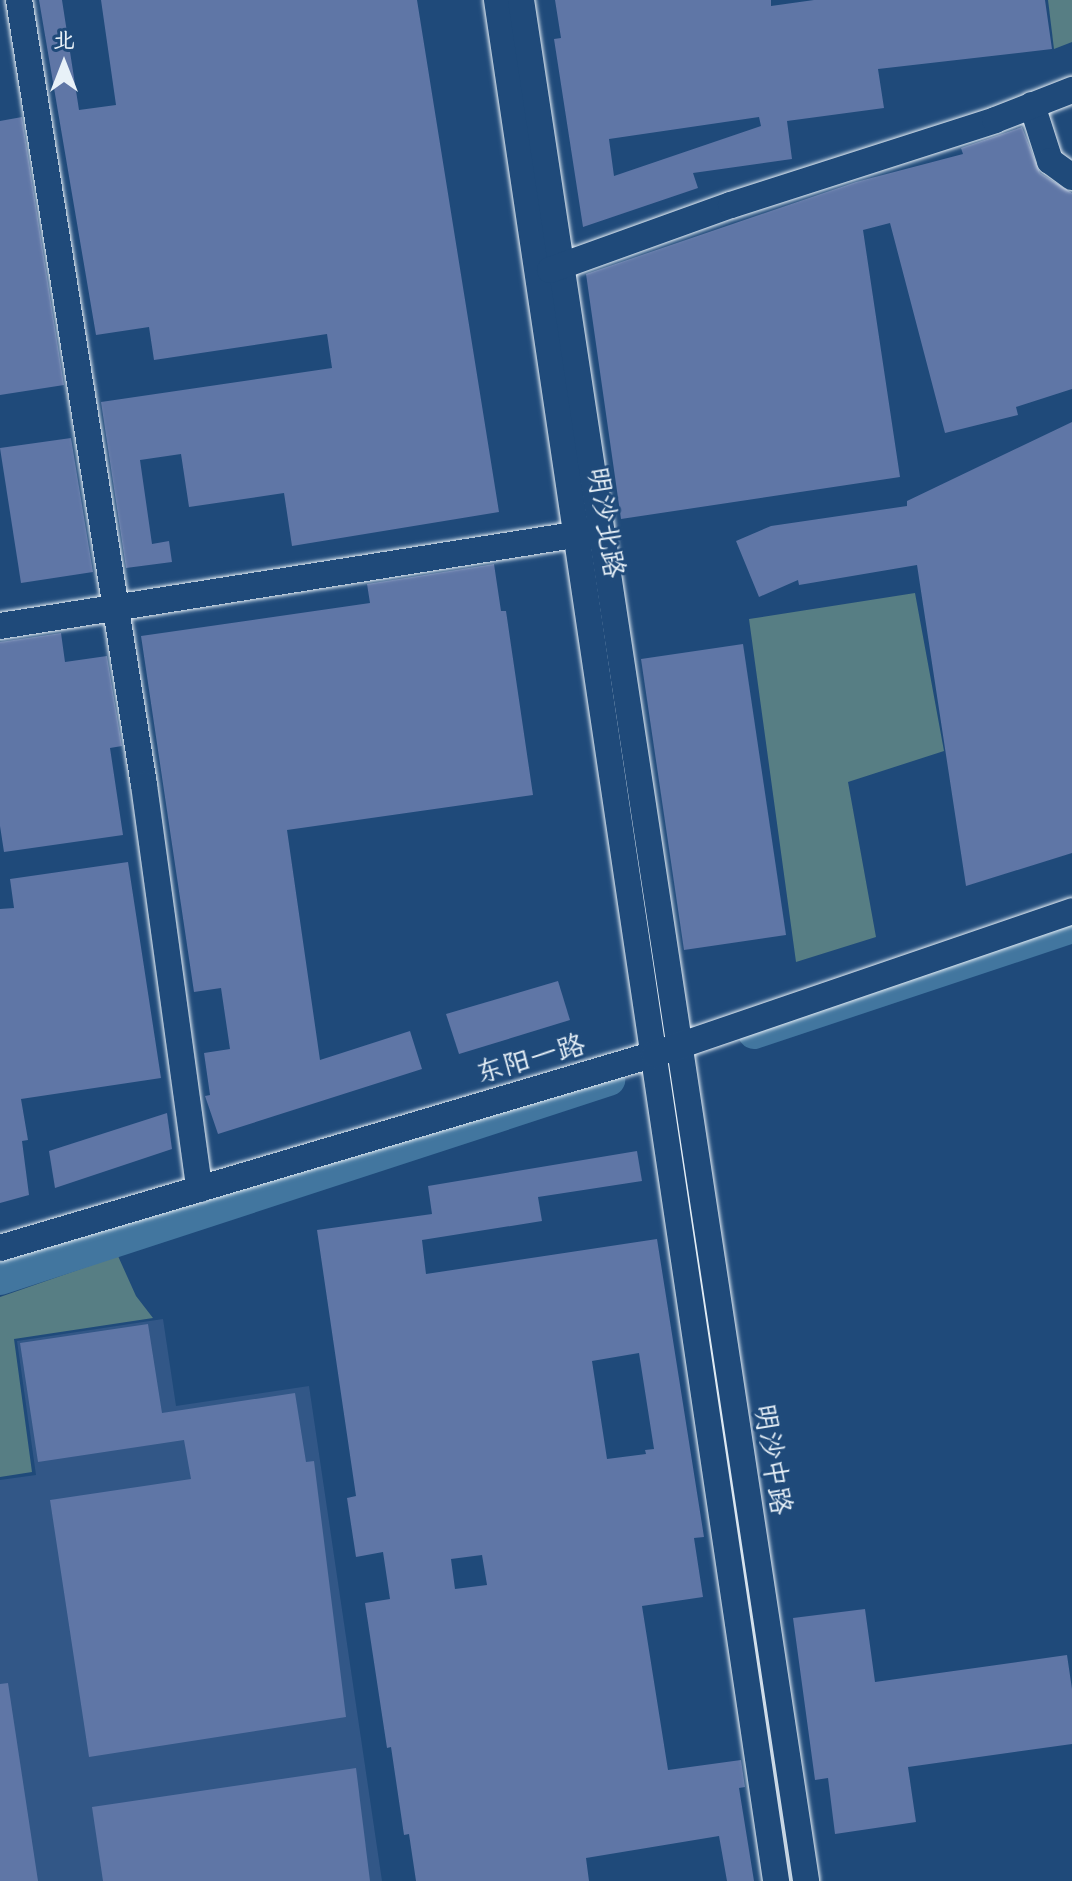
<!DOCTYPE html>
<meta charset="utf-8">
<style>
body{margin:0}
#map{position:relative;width:1072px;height:1881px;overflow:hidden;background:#1f4a7a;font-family:"Shantell Sans","LXGW WenKai TC",sans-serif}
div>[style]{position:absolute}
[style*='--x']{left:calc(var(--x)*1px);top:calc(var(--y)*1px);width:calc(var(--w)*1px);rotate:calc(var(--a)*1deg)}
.built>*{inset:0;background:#325787}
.green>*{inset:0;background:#577e84}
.river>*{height:32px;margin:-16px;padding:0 16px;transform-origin:16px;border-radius:16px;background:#42769f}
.building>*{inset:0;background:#5f76a6}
.roads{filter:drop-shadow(0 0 2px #e8f1f8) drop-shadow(0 0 2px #e8f1f8)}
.minor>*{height:26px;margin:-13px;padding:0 13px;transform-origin:13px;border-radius:13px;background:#1f4a7a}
span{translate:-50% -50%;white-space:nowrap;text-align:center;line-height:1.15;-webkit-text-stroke:6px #1f4a7a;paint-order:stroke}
.street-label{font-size:28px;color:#e8f1f8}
.north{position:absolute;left:24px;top:24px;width:80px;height:80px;-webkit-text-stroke:6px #1f4a7a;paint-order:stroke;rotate:0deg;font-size:22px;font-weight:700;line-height:32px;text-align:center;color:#e8f1f8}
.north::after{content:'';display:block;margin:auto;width:28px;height:36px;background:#e8f1f8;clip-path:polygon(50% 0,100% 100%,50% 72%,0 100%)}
</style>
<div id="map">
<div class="built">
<i style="clip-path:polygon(163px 1319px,176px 1406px,309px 1386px,382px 1881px,0 1881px,0 1480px,36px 1475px,17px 1341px)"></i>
</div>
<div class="green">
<i style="clip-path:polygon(1048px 0,1072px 0,1072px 42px,1054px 49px)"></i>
<i style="clip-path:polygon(915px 593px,944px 751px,848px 782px,876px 937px,796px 962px,749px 619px)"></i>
<i style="clip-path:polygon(118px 1256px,136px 1296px,153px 1318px,14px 1339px,32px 1472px,0 1477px,0 1297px)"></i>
</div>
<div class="river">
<i style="--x:754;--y:1033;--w:335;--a:-18.4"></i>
<i style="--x:0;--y:1279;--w:641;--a:-18.1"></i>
</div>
<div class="building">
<i style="clip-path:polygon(39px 0,62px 0,79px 110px,116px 105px,101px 0,417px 0,499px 512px,292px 546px,284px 493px,189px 507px,181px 454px,140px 460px,152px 544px,169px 541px,172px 562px,126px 568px,101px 402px,332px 368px,327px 334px,154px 360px,149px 327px,96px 335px)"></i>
<i style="clip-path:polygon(evenodd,555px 0,771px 0,771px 6px,814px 0,1045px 0,1052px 49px,878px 69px,884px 108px,787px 121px,792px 159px,693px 173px,698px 188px,583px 227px,554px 39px,561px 38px,555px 0,759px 117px,761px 126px,614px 176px,609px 139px,759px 117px)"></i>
<i style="clip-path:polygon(22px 117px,64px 385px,0 395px,0 121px)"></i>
<i style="clip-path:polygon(1022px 127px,1040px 173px,1072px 193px,1072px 389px,1016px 407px,1018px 415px,945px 433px,890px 223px,863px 230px,900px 477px,621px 519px,586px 274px,856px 182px,963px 154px,961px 148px)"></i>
<i style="clip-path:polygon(1072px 422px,1072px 853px,966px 886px,917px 565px,799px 585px,798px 580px,759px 597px,736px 541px,771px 526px,907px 506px,907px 501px)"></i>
<i style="clip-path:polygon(71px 438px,93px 572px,21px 583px,0 448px)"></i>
<i style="clip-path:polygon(494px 564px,501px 611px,506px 611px,533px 795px,287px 830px,320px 1060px,410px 1031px,422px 1069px,218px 1134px,205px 1096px,210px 1095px,204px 1053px,230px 1049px,221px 988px,194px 992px,141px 636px,370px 603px,367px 584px)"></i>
<i style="clip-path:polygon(61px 633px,65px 662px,107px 656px,122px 746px,110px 748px,123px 835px,4px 852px,0 826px,0 642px)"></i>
<i style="clip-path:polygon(743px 644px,786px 935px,684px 950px,641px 659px)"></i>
<i style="clip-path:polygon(128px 862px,161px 1078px,21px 1099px,28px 1140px,22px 1141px,29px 1195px,0 1203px,0 909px,14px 908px,10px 879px)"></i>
<i style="clip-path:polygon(558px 981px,570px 1020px,459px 1054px,446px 1014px)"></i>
<i style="clip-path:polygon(167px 1113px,172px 1149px,55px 1188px,49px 1151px)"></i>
<i style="clip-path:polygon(evenodd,637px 1151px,642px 1181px,538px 1197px,542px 1221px,422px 1240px,426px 1274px,657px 1239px,704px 1537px,694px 1538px,703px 1597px,642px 1606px,668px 1770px,741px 1760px,745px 1787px,739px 1788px,754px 1881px,727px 1881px,719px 1836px,586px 1858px,589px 1881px,416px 1881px,409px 1834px,404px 1835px,391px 1747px,387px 1748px,365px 1603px,390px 1599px,383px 1552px,356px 1557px,347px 1498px,356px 1496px,317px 1230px,432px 1214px,428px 1186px,637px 1151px,639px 1353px,654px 1449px,645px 1450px,646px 1454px,607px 1459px,592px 1361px,639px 1353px,637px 1151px,482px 1555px,487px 1585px,455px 1589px,451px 1559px,482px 1555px)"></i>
<i style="clip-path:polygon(148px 1324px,162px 1413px,295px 1393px,306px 1462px,314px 1461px,346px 1717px,89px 1757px,50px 1500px,191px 1479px,184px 1440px,38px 1462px,20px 1343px)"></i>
<i style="clip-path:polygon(865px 1609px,875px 1682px,1067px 1655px,1072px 1689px,1072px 1744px,908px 1767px,916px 1822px,835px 1834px,828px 1778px,815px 1780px,793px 1618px)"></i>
<i style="clip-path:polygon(8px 1683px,38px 1881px,0 1881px,0 1684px)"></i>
<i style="clip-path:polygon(356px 1768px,370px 1881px,103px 1881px,92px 1807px)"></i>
</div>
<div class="roads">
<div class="minor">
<i style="--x:19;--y:0;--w:795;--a:80.95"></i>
<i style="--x:144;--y:785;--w:408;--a:82.2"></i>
<i style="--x:497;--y:0;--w:1902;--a:81.56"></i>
<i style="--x:521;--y:0;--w:1902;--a:81.38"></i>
<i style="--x:1032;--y:105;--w:59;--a:72.2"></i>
<i style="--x:1050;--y:161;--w:27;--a:36"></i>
<i style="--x:550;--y:270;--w:192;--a:-19.8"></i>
<i style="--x:731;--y:205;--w:277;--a:-17.8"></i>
<i style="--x:995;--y:120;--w:83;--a:-21.3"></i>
<i style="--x:0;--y:626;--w:600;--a:-9.01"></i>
<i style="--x:0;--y:1248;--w:683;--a:-16.5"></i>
<i style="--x:655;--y:1054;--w:441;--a:-18.9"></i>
</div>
</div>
<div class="street-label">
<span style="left:607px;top:522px;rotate:81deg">明沙北路</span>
<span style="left:530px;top:1058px;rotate:-16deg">东阳一路</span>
<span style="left:774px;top:1459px;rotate:81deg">明沙中路</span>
</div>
<div class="north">北</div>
</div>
